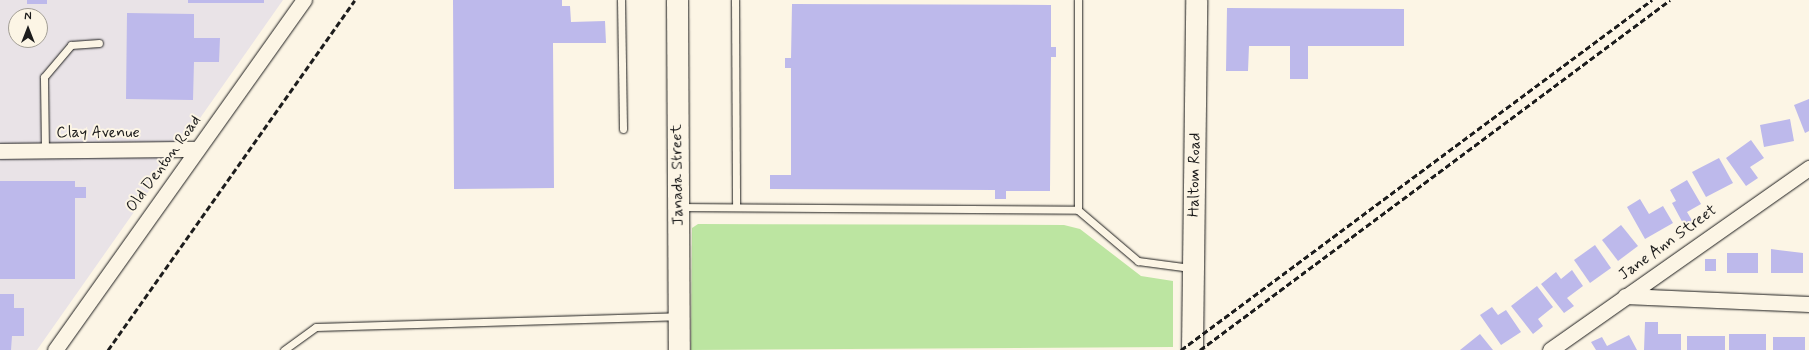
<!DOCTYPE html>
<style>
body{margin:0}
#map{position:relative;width:1809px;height:350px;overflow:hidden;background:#fcf5e5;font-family:Mynerve,sans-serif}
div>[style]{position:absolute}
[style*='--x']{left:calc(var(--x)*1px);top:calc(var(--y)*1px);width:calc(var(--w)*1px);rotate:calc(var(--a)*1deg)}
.built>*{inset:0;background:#e9e3e7}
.green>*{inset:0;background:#bce5a1}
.building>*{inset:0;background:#bdb9eb}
.roads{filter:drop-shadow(0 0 1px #1c1c1c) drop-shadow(0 0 1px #1c1c1c)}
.lane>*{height:7px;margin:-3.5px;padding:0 3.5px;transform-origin:3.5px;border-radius:3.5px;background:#fcf5e5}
.street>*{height:15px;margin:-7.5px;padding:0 7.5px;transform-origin:7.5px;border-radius:7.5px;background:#fcf5e5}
.secondary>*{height:21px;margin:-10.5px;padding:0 10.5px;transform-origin:10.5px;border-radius:10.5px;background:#fcf5e5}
.rail>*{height:3px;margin-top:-1.5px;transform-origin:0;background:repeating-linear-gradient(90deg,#1c1c1c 0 6px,transparent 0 9px)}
span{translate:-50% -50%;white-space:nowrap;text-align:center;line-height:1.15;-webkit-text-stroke:4px #fcf5e5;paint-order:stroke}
.street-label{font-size:16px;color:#1c1c1c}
.north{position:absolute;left:8px;top:8px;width:40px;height:40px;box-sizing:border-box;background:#fcf5e5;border:1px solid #a29e95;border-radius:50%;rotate:0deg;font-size:11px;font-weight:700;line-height:16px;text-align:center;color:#1c1c1c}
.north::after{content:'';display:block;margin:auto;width:14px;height:18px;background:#1c1c1c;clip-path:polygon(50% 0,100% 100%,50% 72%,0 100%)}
</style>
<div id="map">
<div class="built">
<i style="clip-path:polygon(evenodd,0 0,283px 0,37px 350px,0 350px,0 0,16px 16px,40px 16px,40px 40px,16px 40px,16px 16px)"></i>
</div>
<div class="green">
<i style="clip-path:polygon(698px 224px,1064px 225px,1080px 229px,1141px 276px,1173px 281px,1173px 347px,691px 350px,692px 228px)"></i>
</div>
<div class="building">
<i style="clip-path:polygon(27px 0,47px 0,47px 4px,27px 4px)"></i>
<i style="clip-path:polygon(188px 0,264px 0,264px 3px,188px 3px)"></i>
<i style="clip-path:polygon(453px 0,562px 0,562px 6px,570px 6px,571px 22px,605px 21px,606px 43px,553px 43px,554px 188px,454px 189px)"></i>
<i style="clip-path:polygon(792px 4px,1051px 5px,1051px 47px,1056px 47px,1056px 57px,1051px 57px,1050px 191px,1006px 191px,1006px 199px,995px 199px,995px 190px,770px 189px,770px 175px,791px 175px,791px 68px,785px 68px,785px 58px,791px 58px)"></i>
<i style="clip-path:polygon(1227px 8px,1404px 9px,1404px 46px,1308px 46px,1308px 79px,1290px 79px,1290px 46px,1249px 46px,1248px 71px,1226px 71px)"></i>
<i style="clip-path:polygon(127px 13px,194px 14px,194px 38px,220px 38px,219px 62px,194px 62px,193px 100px,126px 99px)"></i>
<i style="clip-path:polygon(1809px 99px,1809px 131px,1805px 133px,1794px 105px)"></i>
<i style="clip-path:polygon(1790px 119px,1794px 141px,1764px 147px,1760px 125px)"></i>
<i style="clip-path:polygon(1751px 140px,1764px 158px,1750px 167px,1758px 178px,1746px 186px,1726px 158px)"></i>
<i style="clip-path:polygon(1719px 158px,1733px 183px,1706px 197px,1692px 172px)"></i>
<i style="clip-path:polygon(1687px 180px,1701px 204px,1687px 212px,1693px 222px,1685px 227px,1672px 203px,1676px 201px,1670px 190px)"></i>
<i style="clip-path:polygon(0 181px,75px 181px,75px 187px,86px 187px,86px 198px,75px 198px,75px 279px,0 279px)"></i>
<i style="clip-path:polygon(1640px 199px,1649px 214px,1663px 206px,1673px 223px,1645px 239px,1627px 207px)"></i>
<i style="clip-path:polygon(1621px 225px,1638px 246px,1618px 261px,1602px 240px)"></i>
<i style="clip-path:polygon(1595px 245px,1611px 268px,1590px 283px,1574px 260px)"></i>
<i style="clip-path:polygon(1771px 249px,1803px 253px,1803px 273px,1771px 273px)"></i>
<i style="clip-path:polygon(1727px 253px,1758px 253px,1758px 273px,1727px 273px)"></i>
<i style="clip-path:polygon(1705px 259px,1716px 259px,1716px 271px,1705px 271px)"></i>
<i style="clip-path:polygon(1572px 270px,1583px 286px,1567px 298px,1574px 306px,1564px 313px,1541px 284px,1556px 272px,1561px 279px)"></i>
<i style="clip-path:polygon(1537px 286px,1553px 307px,1538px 319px,1543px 326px,1533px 334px,1511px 306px)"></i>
<i style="clip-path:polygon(0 294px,14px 294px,14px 308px,24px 308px,24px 336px,12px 336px,11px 350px,0 350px)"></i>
<i style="clip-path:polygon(1492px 307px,1498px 315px,1506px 310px,1521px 332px,1501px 345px,1480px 315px)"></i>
<i style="clip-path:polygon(1645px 322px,1658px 322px,1658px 334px,1681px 334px,1681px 350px,1644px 350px)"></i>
<i style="clip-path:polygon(1480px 334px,1493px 350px,1460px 350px)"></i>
<i style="clip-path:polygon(1729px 334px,1766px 334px,1766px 350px,1729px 350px)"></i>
<i style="clip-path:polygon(1629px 335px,1637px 350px,1596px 350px,1591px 342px,1602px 337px,1607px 346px)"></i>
<i style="clip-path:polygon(1687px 336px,1725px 336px,1725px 350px,1687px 350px)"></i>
<i style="clip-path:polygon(1773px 337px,1805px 337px,1805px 350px,1773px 350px)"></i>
</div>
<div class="roads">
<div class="lane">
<i style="--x:621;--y:0;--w:129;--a:89.1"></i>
<i style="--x:735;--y:0;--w:207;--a:89.7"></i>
<i style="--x:45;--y:151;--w:74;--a:-90.8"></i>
<i style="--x:44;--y:77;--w:42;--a:-49.8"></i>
<i style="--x:71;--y:45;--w:28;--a:-4"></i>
<i style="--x:679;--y:207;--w:399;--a:0.4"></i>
<i style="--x:1078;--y:210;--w:79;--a:40.4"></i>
<i style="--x:1138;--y:261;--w:53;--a:7.5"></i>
<i style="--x:1078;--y:210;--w:210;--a:-90"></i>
<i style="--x:284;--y:350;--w:39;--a:-36"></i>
<i style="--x:316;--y:327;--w:361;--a:-1.7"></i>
</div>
<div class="street">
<i style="--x:0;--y:151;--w:197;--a:-0.6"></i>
<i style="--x:1625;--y:296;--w:184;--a:2.5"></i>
<i style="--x:55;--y:350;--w:430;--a:-54.6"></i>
<i style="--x:1550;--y:350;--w:317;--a:-35.1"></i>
</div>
<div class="secondary">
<i style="--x:677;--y:0;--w:350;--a:89.7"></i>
<i style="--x:1192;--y:350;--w:350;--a:-89.3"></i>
</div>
</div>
<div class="rail">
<i style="--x:108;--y:350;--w:428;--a:-54.8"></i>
<i style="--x:1181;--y:350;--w:587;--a:-36.62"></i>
<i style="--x:1200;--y:350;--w:586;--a:-36.67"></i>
</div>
<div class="street-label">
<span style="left:98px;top:133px">Clay Avenue</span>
<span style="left:164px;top:164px;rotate:-54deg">Old Denton Road</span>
<span style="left:678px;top:175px;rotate:-91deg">Janada Street</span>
<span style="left:1195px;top:175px;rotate:-89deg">Haltom Road</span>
<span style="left:1668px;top:243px;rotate:-36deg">Jane Ann Street</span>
</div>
<div class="north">N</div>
</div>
